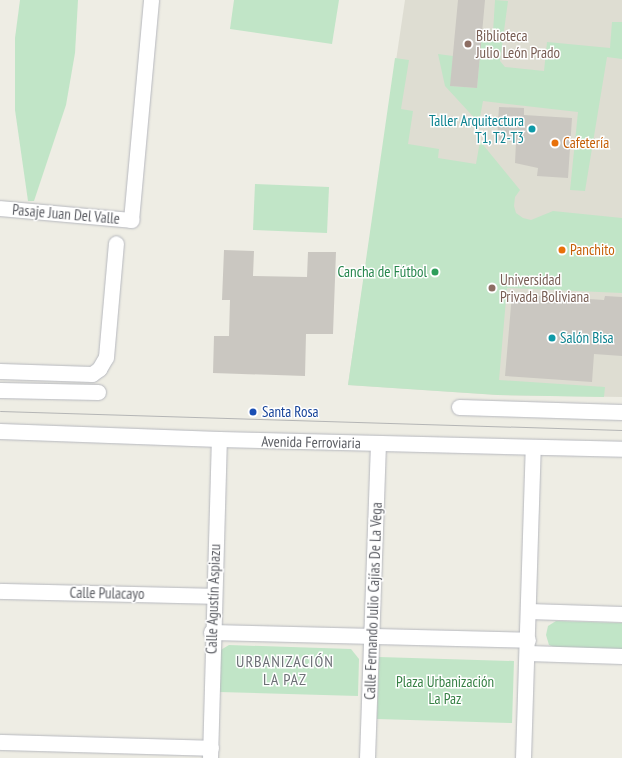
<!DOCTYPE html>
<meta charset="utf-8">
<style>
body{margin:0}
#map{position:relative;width:622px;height:758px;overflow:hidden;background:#eeede4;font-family:"PT Sans Narrow",sans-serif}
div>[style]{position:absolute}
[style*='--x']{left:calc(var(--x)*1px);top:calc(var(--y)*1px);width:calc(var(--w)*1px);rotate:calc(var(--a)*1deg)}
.education>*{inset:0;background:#deddd2}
.green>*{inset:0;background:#c1e5c7}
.building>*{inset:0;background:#cac7c1}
.roads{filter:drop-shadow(0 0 1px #b6b8be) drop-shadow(0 0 1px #b6b8be)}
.street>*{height:15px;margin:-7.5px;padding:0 7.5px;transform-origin:7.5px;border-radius:7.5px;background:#fff}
.tram>*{height:1px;margin:-0.5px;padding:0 0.5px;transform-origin:0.5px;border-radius:0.5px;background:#b4b5b5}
.dots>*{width:11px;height:11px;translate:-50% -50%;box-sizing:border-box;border:2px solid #fff;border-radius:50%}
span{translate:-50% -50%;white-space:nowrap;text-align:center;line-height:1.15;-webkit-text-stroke:3px #fff;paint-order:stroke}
.education-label{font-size:15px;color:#785e54}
.left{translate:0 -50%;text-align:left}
.culture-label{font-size:15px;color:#0d838f}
.right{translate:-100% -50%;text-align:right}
.food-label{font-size:15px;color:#c56008}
.street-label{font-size:15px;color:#5c5e64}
.leisure-label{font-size:15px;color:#27864d}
.transit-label{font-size:15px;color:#164399}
.park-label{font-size:15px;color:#378045}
.neighbourhood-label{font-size:16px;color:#6d7076;letter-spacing:1px}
</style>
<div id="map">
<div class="education">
<i style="clip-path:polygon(405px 0,622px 0,622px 397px,498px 395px,348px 385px)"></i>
</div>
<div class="green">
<i style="clip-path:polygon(20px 0,78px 0,75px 53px,66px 105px,34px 201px,28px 201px,15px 110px,15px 38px)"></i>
<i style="clip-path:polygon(234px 0,339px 0,332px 44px,230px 29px)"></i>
<i style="clip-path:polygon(495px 0,508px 1px,500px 61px,505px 67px,544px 71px,547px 42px,610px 48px,612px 22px,622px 22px,622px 59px,607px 57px,585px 191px,570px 190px,578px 112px,483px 101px,479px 123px,445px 86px,438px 54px,453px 56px,451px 86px,477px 88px,482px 33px,493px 32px)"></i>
<i style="clip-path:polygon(395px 58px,409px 60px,401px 109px,413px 111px,408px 144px,439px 149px,438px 158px,476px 164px,480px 141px,520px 190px,515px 197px,514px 206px,516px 213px,523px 218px,531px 220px,553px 211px,622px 218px,622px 293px,507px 288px,499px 380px,605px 387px,604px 397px,498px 395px,348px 385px)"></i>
<i style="clip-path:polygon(255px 184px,329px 187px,327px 233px,253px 230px)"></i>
<i style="clip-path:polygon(556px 621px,622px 623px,622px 650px,556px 648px,549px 645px,546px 635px,548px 626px)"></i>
<i style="clip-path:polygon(229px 645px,351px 649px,359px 659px,358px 696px,219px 692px,219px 651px)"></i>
<i style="clip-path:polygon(379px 657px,514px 661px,512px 723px,377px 719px)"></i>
</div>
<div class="building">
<i style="clip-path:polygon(458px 0,485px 0,477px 88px,450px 86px)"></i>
<i style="clip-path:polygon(499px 107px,524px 108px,524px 115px,572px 118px,568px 178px,537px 176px,538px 168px,515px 163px,516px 142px,497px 140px)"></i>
<i style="clip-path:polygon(224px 250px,254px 251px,253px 276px,307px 277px,308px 252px,336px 252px,333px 334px,306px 334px,305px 376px,213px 373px,214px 336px,229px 336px,230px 300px,222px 300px)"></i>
<i style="clip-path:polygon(512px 294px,604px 300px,605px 296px,622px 297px,622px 356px,594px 354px,592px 382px,505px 376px)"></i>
</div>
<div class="roads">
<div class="street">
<i style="--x:0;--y:208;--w:132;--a:5.2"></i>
<i style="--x:131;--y:220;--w:221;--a:-84.8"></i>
<i style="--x:0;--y:371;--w:92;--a:1.9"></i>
<i style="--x:92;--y:374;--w:9;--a:-36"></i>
<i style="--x:99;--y:369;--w:14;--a:-60"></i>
<i style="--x:106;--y:357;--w:114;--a:-85"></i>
<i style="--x:0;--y:390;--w:98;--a:1.2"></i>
<i style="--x:459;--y:407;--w:163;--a:1.8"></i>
<i style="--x:0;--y:431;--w:219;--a:2.1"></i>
<i style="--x:219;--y:439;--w:403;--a:1.4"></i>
<i style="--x:0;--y:591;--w:213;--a:1.3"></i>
<i style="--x:528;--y:611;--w:94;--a:1.8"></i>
<i style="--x:211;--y:632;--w:317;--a:1.4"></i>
<i style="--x:527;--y:653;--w:95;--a:1.8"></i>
<i style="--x:0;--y:742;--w:211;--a:1.6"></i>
<i style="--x:210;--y:758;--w:319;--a:-88.4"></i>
<i style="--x:367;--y:758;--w:314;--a:-88"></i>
<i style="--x:523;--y:758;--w:310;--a:-88.2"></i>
</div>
</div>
<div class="tram">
<i style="--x:0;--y:411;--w:622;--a:1.75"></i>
</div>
<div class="dots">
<i style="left:468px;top:44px;background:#8d6e63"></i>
<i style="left:532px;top:129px;background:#0f9aa8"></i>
<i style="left:555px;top:143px;background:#e8710a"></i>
<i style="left:562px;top:250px;background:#e8710a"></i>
<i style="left:435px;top:272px;background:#2e9e5b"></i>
<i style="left:492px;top:288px;background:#8d6e63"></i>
<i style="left:552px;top:338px;background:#0f9aa8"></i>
<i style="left:253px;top:412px;background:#1a4fb4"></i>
</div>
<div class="education-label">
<span class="left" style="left:476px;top:44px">Biblioteca<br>Julio León Prado</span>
<span class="left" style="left:500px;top:288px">Universidad<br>Privada Boliviana</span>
</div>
<div class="culture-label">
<span class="right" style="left:524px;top:129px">Taller Arquitectura<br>T1, T2-T3</span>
<span class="left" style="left:560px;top:338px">Salón Bisa</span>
</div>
<div class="food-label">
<span class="left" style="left:563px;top:143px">Cafetería</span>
<span class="left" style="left:570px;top:250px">Panchito</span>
</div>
<div class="street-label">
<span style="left:66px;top:214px;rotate:5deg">Pasaje Juan Del Valle</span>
<span style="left:311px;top:442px;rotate:1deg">Avenida Ferroviaria</span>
<span style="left:107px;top:593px;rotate:1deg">Calle Pulacayo</span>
<span style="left:213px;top:599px;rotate:-88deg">Calle Agustín Aspiazu</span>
<span style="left:373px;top:601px;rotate:-88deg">Calle Fernando Julio Cajías De La Vega</span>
</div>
<div class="leisure-label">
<span class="right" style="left:427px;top:272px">Cancha de Fútbol</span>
</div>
<div class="transit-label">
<span class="left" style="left:262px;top:412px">Santa Rosa</span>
</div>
<div class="park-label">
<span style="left:445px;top:690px">Plaza Urbanización<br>La Paz</span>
</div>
<div class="neighbourhood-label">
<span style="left:285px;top:670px">URBANIZACIÓN<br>LA PAZ</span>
</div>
</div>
